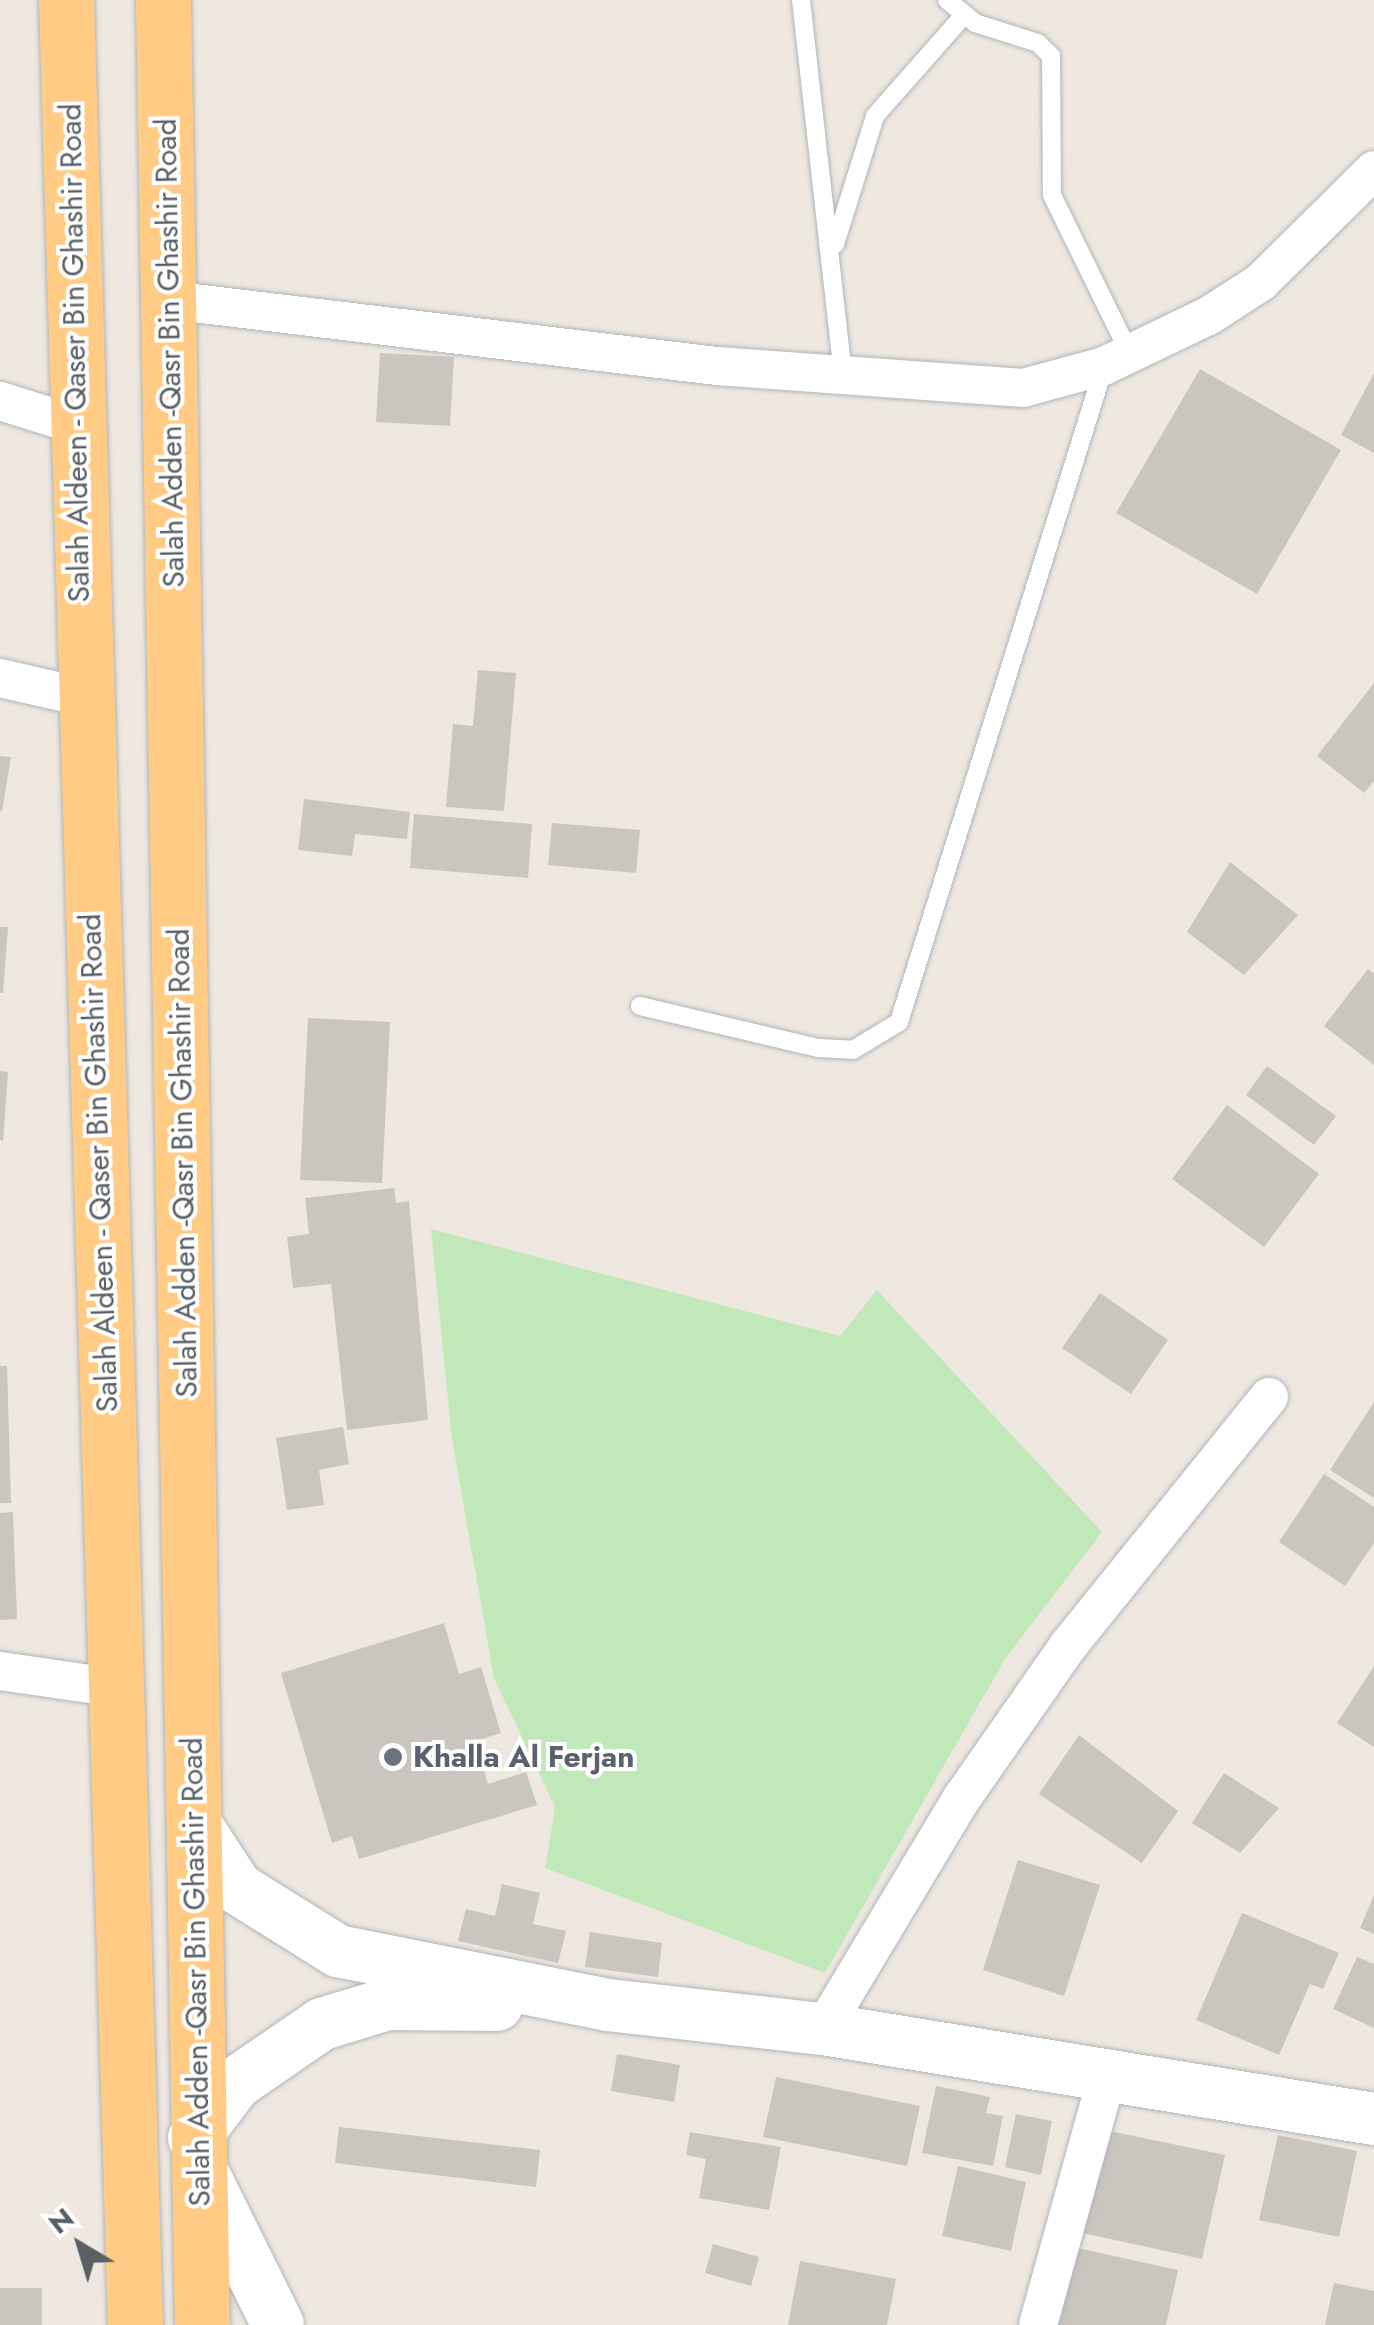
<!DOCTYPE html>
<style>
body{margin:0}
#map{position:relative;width:1374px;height:2325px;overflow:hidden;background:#eee8e0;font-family:Jost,sans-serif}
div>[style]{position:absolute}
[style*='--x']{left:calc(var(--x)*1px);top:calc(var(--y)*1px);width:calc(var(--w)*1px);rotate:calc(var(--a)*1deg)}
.green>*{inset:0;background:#c1e8b9}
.building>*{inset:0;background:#cac5bf}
.roads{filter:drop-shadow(0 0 2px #b1b5b9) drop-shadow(0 0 2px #b1b5b9)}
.lane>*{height:18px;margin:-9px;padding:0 9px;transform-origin:9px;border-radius:9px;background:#fff}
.street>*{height:38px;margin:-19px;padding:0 19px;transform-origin:19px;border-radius:19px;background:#fff}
.secondary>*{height:52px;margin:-26px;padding:0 26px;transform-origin:26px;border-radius:26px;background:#fff}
.highway>*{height:55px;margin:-27.5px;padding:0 27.5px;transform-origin:27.5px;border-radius:27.5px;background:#ffcb85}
.dots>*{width:28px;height:28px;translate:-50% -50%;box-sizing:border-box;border:5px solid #fff;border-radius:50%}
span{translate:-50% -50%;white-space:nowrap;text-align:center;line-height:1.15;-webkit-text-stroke:8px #fff;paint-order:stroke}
.street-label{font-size:30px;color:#595f63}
.worship-label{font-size:30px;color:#5b616d;font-weight:700}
.left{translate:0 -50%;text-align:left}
.north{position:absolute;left:30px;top:2195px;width:100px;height:100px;-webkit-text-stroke:8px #fff;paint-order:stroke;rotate:322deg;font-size:28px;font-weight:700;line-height:40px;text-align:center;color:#595f63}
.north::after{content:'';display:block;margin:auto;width:35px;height:45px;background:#595f63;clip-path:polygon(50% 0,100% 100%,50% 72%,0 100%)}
</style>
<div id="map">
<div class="green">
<i style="clip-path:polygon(431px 1229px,840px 1336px,877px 1290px,1102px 1532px,1005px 1659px,825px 1973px,545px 1868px,555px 1807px,494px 1678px,452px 1439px)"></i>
</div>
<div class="building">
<i style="clip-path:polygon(380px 353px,454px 357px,450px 426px,376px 422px)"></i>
<i style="clip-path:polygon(1200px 369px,1341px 450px,1257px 594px,1116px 513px)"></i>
<i style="clip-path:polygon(1374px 373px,1374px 453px,1341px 435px)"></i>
<i style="clip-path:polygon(478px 670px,516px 673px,504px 811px,446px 807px,453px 724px,473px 726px)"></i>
<i style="clip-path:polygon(1374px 683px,1374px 781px,1364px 793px,1317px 756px)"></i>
<i style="clip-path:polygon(0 756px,11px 757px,2px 811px,0 811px)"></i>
<i style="clip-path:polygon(304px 799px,410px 812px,407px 839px,355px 834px,352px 856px,298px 850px)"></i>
<i style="clip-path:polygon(414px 814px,532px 824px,528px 878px,410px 868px)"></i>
<i style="clip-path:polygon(552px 823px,640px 830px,636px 873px,548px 865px)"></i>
<i style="clip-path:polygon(1230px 862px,1298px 915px,1244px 975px,1187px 932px)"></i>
<i style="clip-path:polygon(0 927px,8px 927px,3px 993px,0 993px)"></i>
<i style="clip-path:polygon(1368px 969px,1374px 974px,1374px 1065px,1324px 1026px)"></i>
<i style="clip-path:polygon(308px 1018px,390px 1022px,382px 1183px,300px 1180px)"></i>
<i style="clip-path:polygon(1267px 1066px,1336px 1116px,1314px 1145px,1246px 1095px)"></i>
<i style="clip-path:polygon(0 1071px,8px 1072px,3px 1141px,0 1140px)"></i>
<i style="clip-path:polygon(1227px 1105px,1319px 1174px,1264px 1247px,1172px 1179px)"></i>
<i style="clip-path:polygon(394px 1188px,396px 1203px,409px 1201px,428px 1420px,347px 1430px,331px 1284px,293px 1288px,287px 1237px,309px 1234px,305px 1198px)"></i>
<i style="clip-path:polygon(1100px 1293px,1168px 1340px,1131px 1394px,1062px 1348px)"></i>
<i style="clip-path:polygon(0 1366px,7px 1366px,11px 1503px,0 1503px)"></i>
<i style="clip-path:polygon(1374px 1402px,1374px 1498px,1330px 1470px)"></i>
<i style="clip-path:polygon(343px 1427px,349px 1464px,319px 1470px,324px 1505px,287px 1510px,276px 1438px)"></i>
<i style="clip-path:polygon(1324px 1474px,1374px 1507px,1374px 1543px,1345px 1586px,1279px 1542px)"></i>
<i style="clip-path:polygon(13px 1512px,17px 1619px,0 1620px,0 1513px)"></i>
<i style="clip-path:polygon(444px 1623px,459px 1674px,481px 1667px,501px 1733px,475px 1741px,488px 1784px,526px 1772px,537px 1805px,359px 1859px,352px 1836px,332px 1843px,281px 1673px)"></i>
<i style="clip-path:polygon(1374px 1666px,1374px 1747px,1337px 1723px)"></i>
<i style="clip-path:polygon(1079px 1735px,1178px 1811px,1142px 1863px,1039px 1794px)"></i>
<i style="clip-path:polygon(1224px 1773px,1279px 1808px,1240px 1853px,1192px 1823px)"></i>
<i style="clip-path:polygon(1018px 1860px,1100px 1885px,1064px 1996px,983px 1970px)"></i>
<i style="clip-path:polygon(502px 1884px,540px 1893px,533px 1924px,566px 1931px,558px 1963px,458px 1941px,466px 1909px,495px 1916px)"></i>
<i style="clip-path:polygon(1374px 1895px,1374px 1934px,1360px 1928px)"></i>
<i style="clip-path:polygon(1242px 1913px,1339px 1953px,1323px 1989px,1310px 1984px,1279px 2055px,1196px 2020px)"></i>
<i style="clip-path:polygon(590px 1932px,662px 1943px,658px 1977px,585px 1967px)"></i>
<i style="clip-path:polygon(1357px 1957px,1374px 1964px,1374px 2028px,1333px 2009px)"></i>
<i style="clip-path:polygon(617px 2054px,680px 2065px,674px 2102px,611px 2091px)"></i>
<i style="clip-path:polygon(776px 2077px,920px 2106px,907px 2166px,763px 2137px)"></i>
<i style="clip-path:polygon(936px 2086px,990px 2097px,986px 2113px,1003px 2116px,993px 2166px,922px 2153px)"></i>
<i style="clip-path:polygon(1016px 2114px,1052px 2121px,1041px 2175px,1005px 2167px)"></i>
<i style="clip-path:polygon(339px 2127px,540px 2150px,536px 2187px,335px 2163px)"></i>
<i style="clip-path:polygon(1105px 2130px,1225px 2155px,1202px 2259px,1083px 2233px)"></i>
<i style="clip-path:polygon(690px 2132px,781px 2147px,769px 2210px,699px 2198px,706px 2159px,686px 2155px)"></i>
<i style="clip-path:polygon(1278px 2135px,1357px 2151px,1339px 2237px,1259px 2220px)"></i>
<i style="clip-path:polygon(958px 2166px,1026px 2182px,1011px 2251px,942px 2236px)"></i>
<i style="clip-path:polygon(713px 2244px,759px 2257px,751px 2286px,705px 2273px)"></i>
<i style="clip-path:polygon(1068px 2246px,1178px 2270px,1166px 2325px,1052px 2325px)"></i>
<i style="clip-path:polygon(800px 2261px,896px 2279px,887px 2325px,788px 2325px)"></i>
<i style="clip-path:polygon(1334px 2283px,1374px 2291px,1374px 2325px,1325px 2325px)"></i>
<i style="clip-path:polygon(0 2288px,42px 2288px,42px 2325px,0 2325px)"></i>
</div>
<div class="roads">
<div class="lane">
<i style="--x:801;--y:0;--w:377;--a:83.6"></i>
<i style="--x:947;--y:0;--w:36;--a:39"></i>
<i style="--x:975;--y:23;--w:66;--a:17.6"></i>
<i style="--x:1038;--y:43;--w:18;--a:45"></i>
<i style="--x:1051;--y:56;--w:139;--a:89.6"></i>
<i style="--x:1052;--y:195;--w:177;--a:63.9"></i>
<i style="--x:835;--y:244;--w:134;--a:-72.6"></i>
<i style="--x:875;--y:116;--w:135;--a:-48.6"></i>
<i style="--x:640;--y:1006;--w:183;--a:13.3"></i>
<i style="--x:818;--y:1048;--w:35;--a:3"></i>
<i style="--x:853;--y:1050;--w:54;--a:-31.3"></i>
<i style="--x:899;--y:1022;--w:686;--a:-72.62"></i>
</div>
<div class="street">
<i style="--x:169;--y:300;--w:552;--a:6.87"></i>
<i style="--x:717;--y:366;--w:307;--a:4.1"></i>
<i style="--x:1023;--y:388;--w:84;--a:-15.2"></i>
<i style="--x:1104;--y:366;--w:118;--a:-25.7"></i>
<i style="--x:1210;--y:315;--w:61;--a:-32.9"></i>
<i style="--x:1261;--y:282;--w:159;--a:-44.7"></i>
<i style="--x:0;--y:401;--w:81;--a:17.3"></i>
<i style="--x:0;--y:678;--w:85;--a:12.9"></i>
<i style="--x:0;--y:1671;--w:119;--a:8.2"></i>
<i style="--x:823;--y:2029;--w:270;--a:-59"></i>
<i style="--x:962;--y:1798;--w:185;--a:-55.1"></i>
<i style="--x:1068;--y:1646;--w:320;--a:-51.1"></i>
<i style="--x:1038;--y:2325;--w:263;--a:-74.5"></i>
</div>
<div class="secondary">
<i style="--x:194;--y:1822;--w:79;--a:56.9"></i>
<i style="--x:237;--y:1888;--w:119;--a:32"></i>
<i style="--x:338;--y:1951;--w:275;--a:11.3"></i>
<i style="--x:608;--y:2005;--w:216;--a:6.4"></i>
<i style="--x:823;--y:2029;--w:558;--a:9.28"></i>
<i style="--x:194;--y:2138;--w:69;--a:-52.6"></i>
<i style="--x:236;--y:2083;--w:104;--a:-34.5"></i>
<i style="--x:322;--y:2024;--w:69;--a:-16.9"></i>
<i style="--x:388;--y:2004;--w:109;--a:0.5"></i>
<i style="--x:199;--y:2165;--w:178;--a:63.7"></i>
</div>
<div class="highway">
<i style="--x:66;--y:0;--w:2326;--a:88.3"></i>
<i style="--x:163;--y:0;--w:2325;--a:89.04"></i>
</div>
</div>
<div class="dots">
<i style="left:393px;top:1757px;background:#6b7280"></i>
</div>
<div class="street-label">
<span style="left:75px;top:353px;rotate:-91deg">Salah Aldeen - Qaser Bin Ghashir Road</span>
<span style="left:170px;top:353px;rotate:-91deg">Salah Adden -Qasr Bin Ghashir Road</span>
<span style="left:99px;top:1163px;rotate:-92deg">Salah Aldeen - Qaser Bin Ghashir Road</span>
<span style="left:183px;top:1163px;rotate:-91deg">Salah Adden -Qasr Bin Ghashir Road</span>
<span style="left:196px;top:1972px;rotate:-91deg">Salah Adden -Qasr Bin Ghashir Road</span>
</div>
<div class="worship-label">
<span class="left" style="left:413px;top:1757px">Khalla Al Ferjan</span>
</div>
<div class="north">N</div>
</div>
